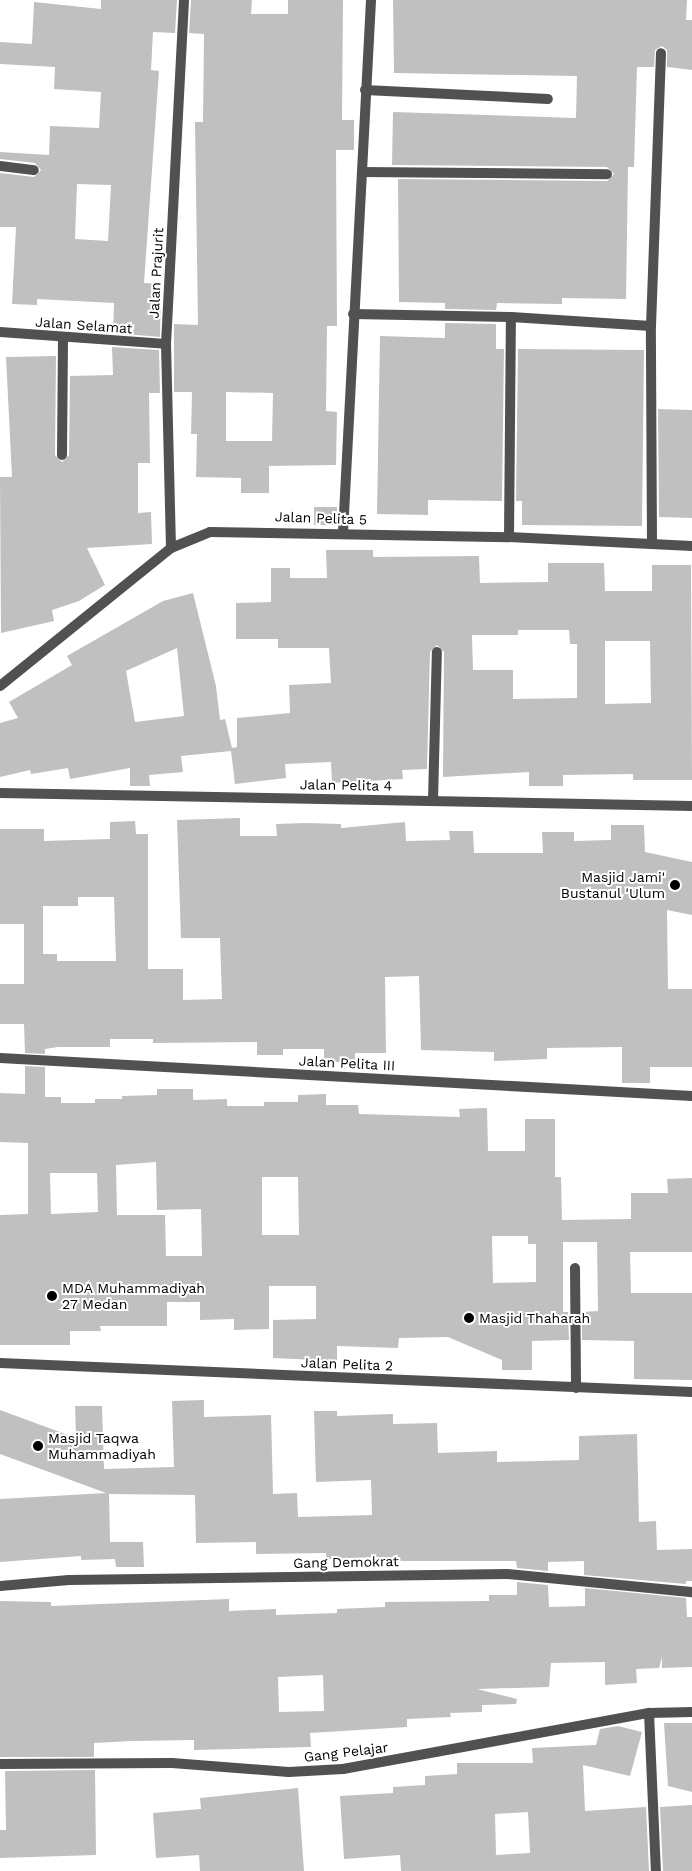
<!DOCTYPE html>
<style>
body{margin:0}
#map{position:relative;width:692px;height:1871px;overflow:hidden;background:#fff;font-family:"Work Sans",sans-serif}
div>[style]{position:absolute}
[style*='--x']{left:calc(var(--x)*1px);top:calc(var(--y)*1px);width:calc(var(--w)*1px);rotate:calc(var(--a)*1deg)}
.building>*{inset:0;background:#c0c0c0}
.minor>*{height:10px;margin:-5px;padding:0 5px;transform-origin:5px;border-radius:5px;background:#515151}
.tertiary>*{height:10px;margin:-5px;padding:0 5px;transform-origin:5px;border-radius:5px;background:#515151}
.dots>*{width:14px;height:14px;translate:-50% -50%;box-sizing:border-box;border:2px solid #fff;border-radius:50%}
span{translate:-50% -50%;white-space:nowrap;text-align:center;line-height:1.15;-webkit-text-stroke:4px #fff;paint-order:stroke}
.street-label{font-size:14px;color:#000}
.poi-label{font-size:14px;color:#000}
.right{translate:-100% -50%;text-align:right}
.left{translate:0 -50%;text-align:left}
</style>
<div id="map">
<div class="building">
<i style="clip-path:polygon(evenodd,101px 0,177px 0,175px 33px,153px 32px,151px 70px,159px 71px,144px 283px,161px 284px,160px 337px,113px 333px,114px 303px,37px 299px,37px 305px,12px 304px,16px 227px,0 227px,0 173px,34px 177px,41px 170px,35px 163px,0 159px,0 152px,49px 155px,50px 126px,99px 128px,101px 92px,54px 89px,55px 67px,0 64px,0 42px,32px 44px,34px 2px,101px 9px,101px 0,77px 184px,111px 185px,108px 241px,75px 239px,77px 184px)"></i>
<i style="clip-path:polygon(evenodd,191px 0,252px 0,251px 14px,288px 14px,288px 0,343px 0,342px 120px,354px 120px,354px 150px,336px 150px,337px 326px,327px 326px,326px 411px,337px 412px,336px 465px,269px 466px,269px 493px,241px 493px,241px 478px,196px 477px,197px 434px,191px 434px,192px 392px,174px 392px,174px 324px,198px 325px,195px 122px,203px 122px,204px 34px,189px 33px,191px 0,226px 392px,273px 393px,272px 441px,226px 441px,226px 392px)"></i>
<i style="clip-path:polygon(393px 0,687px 0,686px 20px,692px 20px,692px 70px,667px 67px,667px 50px,662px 46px,655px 50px,654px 67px,637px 67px,634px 167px,628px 167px,626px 299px,562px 298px,562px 304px,497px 303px,496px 310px,445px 309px,445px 303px,399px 302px,398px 179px,607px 181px,614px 174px,607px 167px,392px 165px,393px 112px,576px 118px,577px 76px,394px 73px)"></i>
<i style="clip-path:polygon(445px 323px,496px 324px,496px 349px,504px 349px,502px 501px,428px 500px,428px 515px,377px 514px,380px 336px,445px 338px)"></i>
<i style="clip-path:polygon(112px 347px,159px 350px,160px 393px,149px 393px,150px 463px,138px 463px,138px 513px,151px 512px,152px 544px,87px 548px,105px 585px,79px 601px,52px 610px,54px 621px,1px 633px,0 477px,12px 477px,6px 357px,56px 356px,55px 455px,62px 462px,69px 455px,70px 376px,113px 375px)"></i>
<i style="clip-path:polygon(518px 349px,644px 350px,642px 526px,522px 525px,522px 501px,516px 501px)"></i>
<i style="clip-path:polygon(658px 409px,692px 410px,692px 518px,659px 517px)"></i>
<i style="clip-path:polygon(314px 507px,337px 507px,337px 525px,314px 525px)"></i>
<i style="clip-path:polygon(evenodd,326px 550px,373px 550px,373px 557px,479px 556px,480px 583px,548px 582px,548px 563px,604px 563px,605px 591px,652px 591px,652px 565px,691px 565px,692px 780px,633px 780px,633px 774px,563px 775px,563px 786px,529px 786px,529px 772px,443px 777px,444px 652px,437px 645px,430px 652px,427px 769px,402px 770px,403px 779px,332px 783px,331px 762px,285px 764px,286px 778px,235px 784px,231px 751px,181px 756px,183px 772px,149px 775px,150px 786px,130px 786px,130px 768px,70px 779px,68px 768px,31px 774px,30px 770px,0 777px,0 723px,18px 718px,9px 702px,72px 665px,67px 656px,163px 601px,193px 593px,216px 686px,220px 720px,225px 719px,232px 748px,237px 747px,237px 718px,290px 713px,289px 685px,331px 683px,329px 648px,278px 648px,278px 639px,236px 639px,236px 603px,271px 602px,271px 568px,290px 568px,290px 578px,327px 578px,326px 550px,518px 630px,569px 630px,570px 644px,577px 644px,577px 698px,513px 699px,513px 670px,473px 670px,472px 635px,518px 635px,518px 630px,326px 550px,605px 641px,650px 641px,651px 703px,605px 704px,605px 641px,326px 550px,177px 648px,184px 716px,135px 722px,126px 671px,177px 648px)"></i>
<i style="clip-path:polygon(evenodd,240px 818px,240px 836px,277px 836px,276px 824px,306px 823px,341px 824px,341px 828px,405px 822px,406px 841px,450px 840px,449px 831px,473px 831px,474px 853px,543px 853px,542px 832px,574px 832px,574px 841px,611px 840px,611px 825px,644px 825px,645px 852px,692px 862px,692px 915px,667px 910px,668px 989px,692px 989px,692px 1067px,650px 1067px,650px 1083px,622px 1083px,622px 1047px,547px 1048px,547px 1059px,494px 1061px,494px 1052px,421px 1050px,419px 976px,385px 977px,386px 1053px,355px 1053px,355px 1062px,324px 1062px,324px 1049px,283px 1049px,283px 1055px,257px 1055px,257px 1042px,153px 1043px,153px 1039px,110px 1039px,110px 1047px,58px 1047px,45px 1049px,45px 1054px,25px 1053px,24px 1024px,0 1024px,0 984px,24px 984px,24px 924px,0 924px,0 829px,44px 829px,44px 841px,110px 839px,110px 822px,135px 821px,136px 834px,148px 834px,148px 969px,183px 969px,183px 1000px,222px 999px,220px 938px,181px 938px,177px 820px,240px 818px,78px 897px,114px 897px,116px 961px,57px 961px,57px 954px,43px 954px,43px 906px,78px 906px,78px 897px)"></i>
<i style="clip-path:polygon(evenodd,25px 1066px,45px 1067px,45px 1097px,61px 1097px,61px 1103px,95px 1103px,95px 1099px,122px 1099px,122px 1096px,157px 1095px,157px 1089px,193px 1089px,193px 1100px,227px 1099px,227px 1106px,264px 1106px,264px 1102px,298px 1102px,298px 1095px,326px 1094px,326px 1105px,358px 1105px,359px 1114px,460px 1117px,459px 1109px,487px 1108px,488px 1151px,525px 1151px,525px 1119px,555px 1119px,555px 1177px,561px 1177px,562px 1220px,631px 1219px,631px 1193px,668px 1193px,667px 1179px,692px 1178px,692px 1252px,630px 1252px,631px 1293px,692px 1293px,692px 1380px,634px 1379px,634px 1341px,582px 1340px,582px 1312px,598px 1311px,597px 1242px,563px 1242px,563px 1312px,568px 1312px,569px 1340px,532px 1341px,532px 1370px,502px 1370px,502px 1360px,448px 1337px,399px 1338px,398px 1348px,337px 1346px,337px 1361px,273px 1358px,273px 1320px,316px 1319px,316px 1286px,269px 1286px,269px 1329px,234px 1330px,234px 1319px,200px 1320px,200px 1302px,167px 1302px,167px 1326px,100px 1326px,101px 1331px,70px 1331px,70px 1345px,0 1345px,0 1215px,28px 1214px,28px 1143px,0 1142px,0 1093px,25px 1094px,25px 1066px,156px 1162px,157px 1210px,201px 1209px,202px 1256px,166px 1256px,165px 1215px,117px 1215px,116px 1165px,156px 1162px,25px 1066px,50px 1173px,97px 1173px,98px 1212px,51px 1214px,50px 1173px,25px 1066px,262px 1177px,298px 1177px,299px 1235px,262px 1235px,262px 1177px,25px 1066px,492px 1236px,528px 1236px,528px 1244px,536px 1244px,536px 1282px,493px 1283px,492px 1236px)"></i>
<i style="clip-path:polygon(204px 1400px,204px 1417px,271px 1415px,273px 1494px,297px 1493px,298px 1517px,372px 1515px,371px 1480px,316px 1482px,314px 1411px,337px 1411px,337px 1416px,393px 1414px,393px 1424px,437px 1423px,438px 1453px,497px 1451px,497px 1462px,579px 1460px,579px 1436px,637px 1434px,639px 1522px,656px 1521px,657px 1550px,692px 1549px,692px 1581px,686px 1581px,686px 1584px,584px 1575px,584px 1561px,548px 1562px,548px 1571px,517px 1568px,516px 1561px,378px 1561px,378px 1557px,326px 1559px,326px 1553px,256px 1554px,256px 1542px,196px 1543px,195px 1495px,109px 1494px,110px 1542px,143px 1542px,144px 1567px,116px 1567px,115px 1559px,81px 1560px,81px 1556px,0 1562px,0 1499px,106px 1493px,0 1454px,0 1410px,76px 1438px,75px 1406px,102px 1406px,104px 1469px,174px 1467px,172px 1401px)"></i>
<i style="clip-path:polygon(evenodd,517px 1582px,548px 1585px,549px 1607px,585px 1606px,585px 1588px,686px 1598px,687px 1617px,692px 1617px,692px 1667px,662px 1668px,662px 1657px,659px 1668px,636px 1669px,637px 1683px,605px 1685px,605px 1662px,551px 1663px,549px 1687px,477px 1689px,517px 1699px,516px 1704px,482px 1705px,482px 1712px,450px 1713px,451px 1717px,407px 1719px,407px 1727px,310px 1733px,311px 1747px,194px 1750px,194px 1740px,132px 1741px,94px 1743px,94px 1757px,0 1757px,0 1601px,51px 1602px,51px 1606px,229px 1599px,229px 1611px,276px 1609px,276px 1615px,337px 1613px,337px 1609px,385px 1607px,385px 1602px,489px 1601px,489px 1595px,517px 1595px,517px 1582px,323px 1675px,324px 1711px,279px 1712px,278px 1677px,323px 1675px)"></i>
<i style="clip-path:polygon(664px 1723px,692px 1723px,692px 1792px,668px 1786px)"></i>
<i style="clip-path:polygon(evenodd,618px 1726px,642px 1732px,630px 1776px,583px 1765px,585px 1811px,646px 1807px,649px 1871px,401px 1871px,400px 1855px,344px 1859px,340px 1796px,393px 1793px,393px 1787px,425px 1785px,425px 1776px,457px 1774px,457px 1763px,533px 1763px,532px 1748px,596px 1745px,600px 1729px,618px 1726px,528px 1812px,530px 1853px,496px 1855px,495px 1814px,528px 1812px)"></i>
<i style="clip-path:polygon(95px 1770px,96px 1855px,0 1858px,0 1830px,6px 1830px,5px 1771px)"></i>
<i style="clip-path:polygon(298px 1788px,304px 1871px,200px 1871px,199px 1855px,156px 1858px,153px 1813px,201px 1809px,200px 1798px)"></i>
<i style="clip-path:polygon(692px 1805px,692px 1871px,663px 1871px,660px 1807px)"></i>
</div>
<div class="minor">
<i style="--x:365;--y:90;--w:183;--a:2.8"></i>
<i style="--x:0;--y:166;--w:34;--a:7"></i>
<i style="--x:362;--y:172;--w:245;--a:0.5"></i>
<i style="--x:353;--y:314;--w:158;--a:1.1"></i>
<i style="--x:511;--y:317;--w:140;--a:3.7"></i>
<i style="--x:0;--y:332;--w:166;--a:4.1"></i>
<i style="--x:62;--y:455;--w:117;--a:-89.5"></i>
<i style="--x:343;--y:533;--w:534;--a:-86.99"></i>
<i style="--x:509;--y:537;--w:220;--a:-89.5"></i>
<i style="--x:652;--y:544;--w:218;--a:-90.3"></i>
<i style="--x:651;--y:326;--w:273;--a:-87.9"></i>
<i style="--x:171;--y:548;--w:204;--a:-91.4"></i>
<i style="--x:166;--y:344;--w:344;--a:-87"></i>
<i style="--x:433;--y:800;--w:148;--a:-88.5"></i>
<i style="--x:0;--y:1058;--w:693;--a:3.14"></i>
<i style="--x:575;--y:1268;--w:120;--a:89.5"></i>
<i style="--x:0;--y:1363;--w:693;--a:2.4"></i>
<i style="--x:0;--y:1586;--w:69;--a:-5"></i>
<i style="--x:69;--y:1580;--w:438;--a:-0.8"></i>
<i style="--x:507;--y:1574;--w:186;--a:5.6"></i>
<i style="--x:649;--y:1713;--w:158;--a:87.5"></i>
<i style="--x:0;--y:1764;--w:172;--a:-0.3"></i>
<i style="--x:172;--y:1763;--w:117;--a:4.4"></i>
<i style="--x:289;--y:1772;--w:54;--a:-3.2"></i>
<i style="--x:343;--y:1769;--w:311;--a:-10.4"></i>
<i style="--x:649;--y:1713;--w:43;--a:-1.3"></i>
</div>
<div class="tertiary">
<i style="--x:0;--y:686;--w:220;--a:-38.9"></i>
<i style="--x:171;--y:548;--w:42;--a:-22.3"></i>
<i style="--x:210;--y:532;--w:299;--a:1"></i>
<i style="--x:509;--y:537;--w:183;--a:2.8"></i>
<i style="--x:0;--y:793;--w:692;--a:1.08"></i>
</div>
<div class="dots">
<i style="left:675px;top:885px;background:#000"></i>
<i style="left:52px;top:1296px;background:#000"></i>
<i style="left:469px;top:1318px;background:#000"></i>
<i style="left:38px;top:1446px;background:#000"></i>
</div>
<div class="street-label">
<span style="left:156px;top:273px;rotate:-87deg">Jalan Prajurit</span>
<span style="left:84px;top:325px;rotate:4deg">Jalan Selamat</span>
<span style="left:321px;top:518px;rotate:2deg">Jalan Pelita 5</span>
<span style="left:346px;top:785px;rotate:1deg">Jalan Pelita 4</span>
<span style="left:347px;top:1063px;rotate:3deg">Jalan Pelita III</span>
<span style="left:347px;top:1364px;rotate:2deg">Jalan Pelita 2</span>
<span style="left:346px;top:1562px;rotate:-1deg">Gang Demokrat</span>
<span style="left:346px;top:1752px;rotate:-7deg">Gang Pelajar</span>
</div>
<div class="poi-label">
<span class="right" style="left:665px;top:885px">Masjid Jami'<br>Bustanul 'Ulum</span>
<span class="left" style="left:62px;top:1296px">MDA Muhammadiyah<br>27 Medan</span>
<span class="left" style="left:479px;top:1318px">Masjid Thaharah</span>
<span class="left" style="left:48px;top:1446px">Masjid Taqwa<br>Muhammadiyah</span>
</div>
</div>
